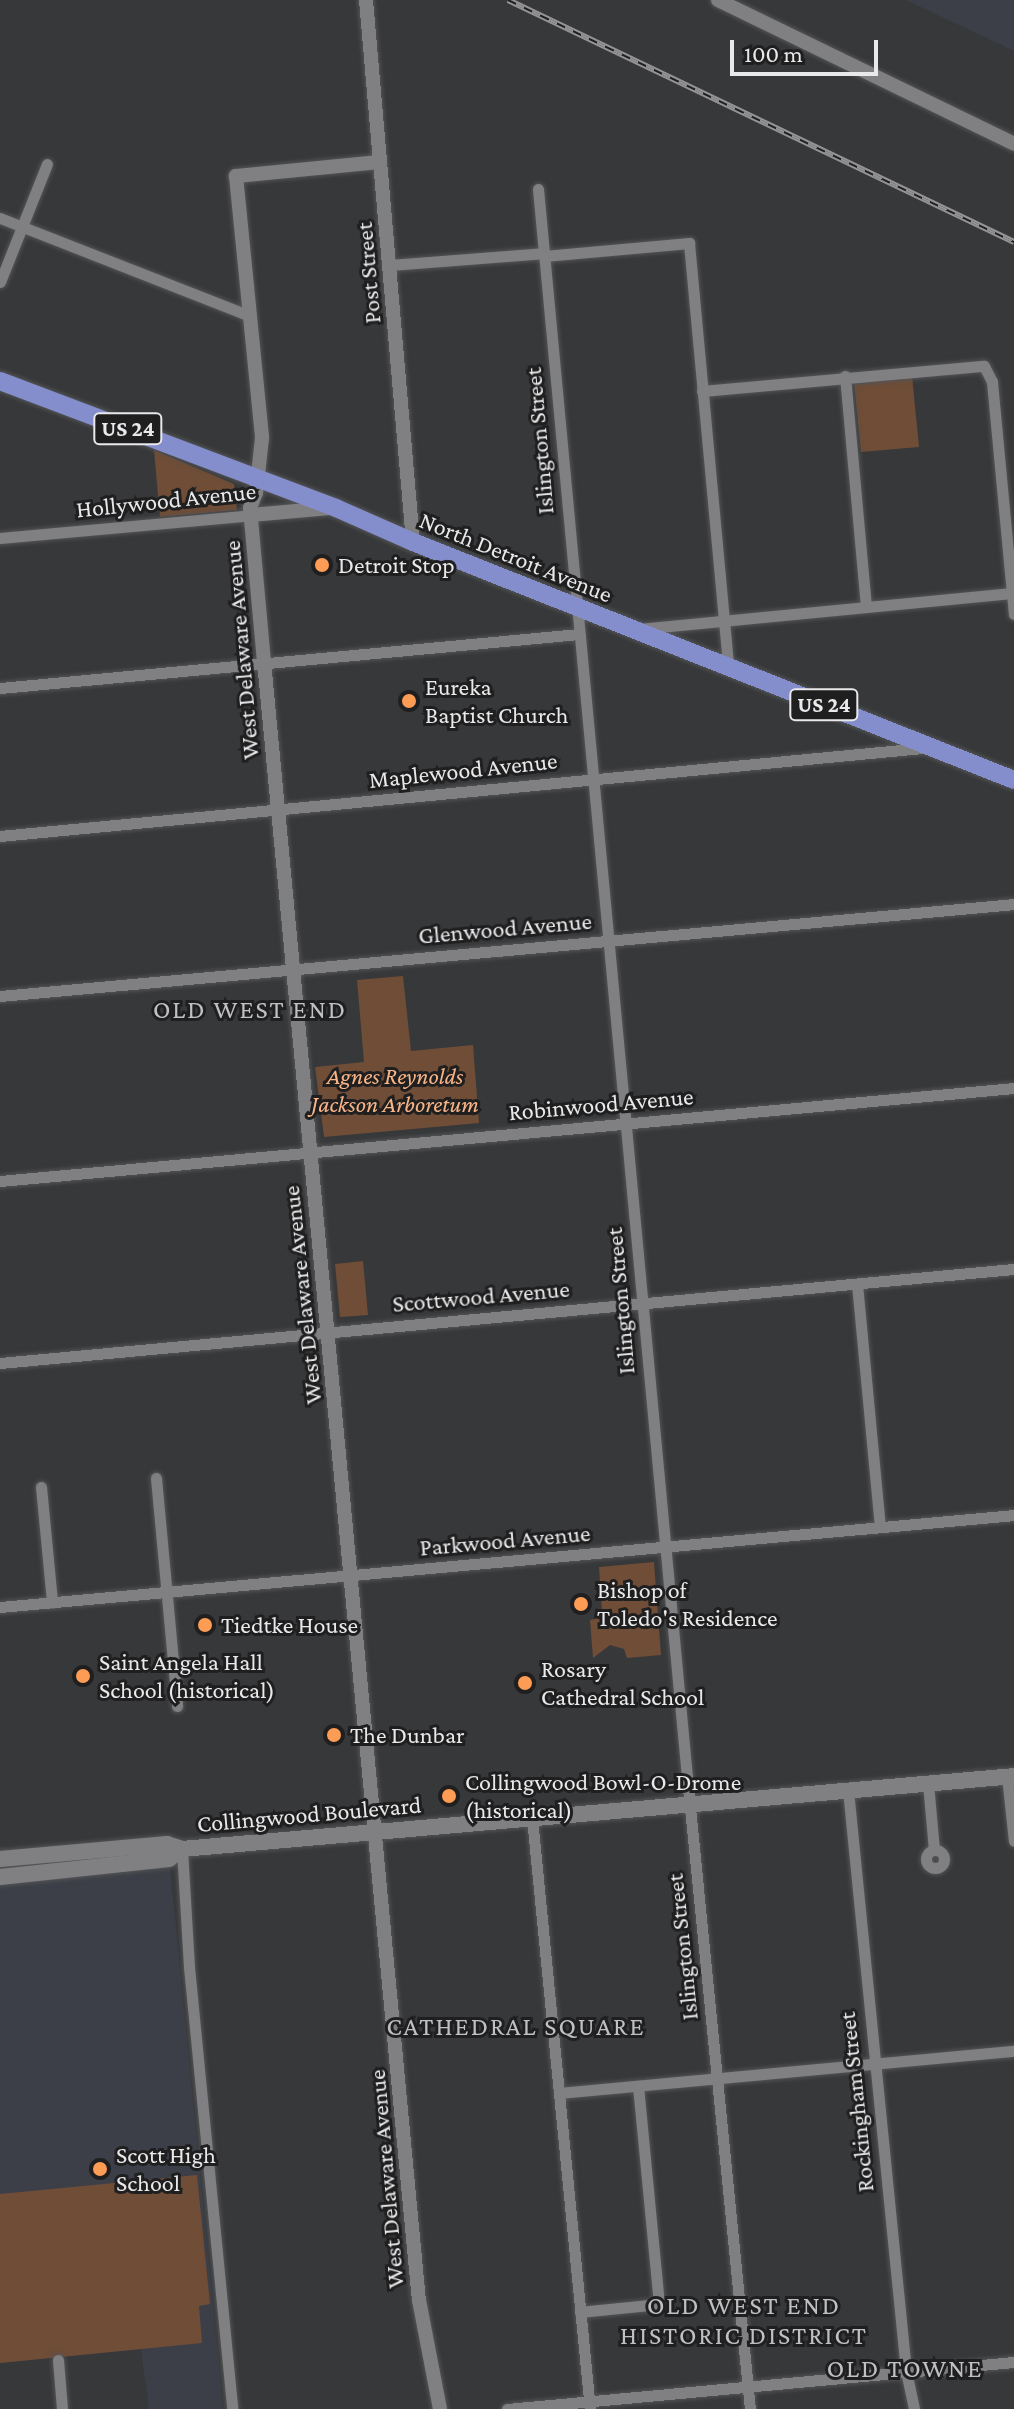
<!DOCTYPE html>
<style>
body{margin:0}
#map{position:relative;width:1014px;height:2409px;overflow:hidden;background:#37383a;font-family:"Crimson Pro",serif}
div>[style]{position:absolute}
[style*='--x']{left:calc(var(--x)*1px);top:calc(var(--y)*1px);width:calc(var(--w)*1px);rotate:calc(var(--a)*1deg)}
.built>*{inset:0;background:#3d3f48}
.green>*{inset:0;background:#6f4d37}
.roads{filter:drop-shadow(0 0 2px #535456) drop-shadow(0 0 2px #535456)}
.minor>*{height:11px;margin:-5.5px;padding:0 5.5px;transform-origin:5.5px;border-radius:5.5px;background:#808083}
.minor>.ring{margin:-5.5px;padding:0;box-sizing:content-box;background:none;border:11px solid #808083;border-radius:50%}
.tertiary>*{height:14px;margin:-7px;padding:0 7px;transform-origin:7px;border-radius:7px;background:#808083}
.secondary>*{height:16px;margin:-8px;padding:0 8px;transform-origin:8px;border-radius:8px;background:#808083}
.primary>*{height:18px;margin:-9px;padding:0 9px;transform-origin:9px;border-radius:9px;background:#848ecc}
.rail>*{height:6px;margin-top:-3px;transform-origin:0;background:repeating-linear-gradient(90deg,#1f1f20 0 9px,#949496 0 18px);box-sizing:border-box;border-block:2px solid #949496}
.dots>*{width:22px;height:22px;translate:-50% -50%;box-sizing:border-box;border:4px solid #1f1f20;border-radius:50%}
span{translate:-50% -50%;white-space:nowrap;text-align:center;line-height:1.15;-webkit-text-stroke:6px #1f1f20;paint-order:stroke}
.shield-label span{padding:2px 6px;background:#1f1f20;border:2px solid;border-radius:6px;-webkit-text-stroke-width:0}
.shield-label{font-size:22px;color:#e9e9eb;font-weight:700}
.street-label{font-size:24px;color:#e9e9eb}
.poi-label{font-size:24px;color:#e9e9eb}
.left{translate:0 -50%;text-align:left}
.park-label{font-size:24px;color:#f9b587;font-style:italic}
.neighbourhood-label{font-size:26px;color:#bfc0c3;letter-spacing:2px}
.scale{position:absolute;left:730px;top:40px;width:148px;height:36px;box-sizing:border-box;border:4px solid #e9e9eb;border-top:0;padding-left:10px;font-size:24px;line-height:28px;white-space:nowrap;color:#e9e9eb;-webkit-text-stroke:6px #1f1f20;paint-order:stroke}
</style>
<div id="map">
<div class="built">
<i style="clip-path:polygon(906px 0,1014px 0,1014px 51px)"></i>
<i style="clip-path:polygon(170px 1867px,223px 2409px,149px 2409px,141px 2349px,0 2363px,0 1883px)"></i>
</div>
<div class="green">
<i style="clip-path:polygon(912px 376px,919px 447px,861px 452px,854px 382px)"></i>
<i style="clip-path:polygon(154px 450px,234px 484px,237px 510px,160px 517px)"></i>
<i style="clip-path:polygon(403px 976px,411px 1051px,473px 1045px,479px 1123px,324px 1137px,315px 1067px,364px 1062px,357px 980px)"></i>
<i style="clip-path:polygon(363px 1261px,368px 1315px,340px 1317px,335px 1264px)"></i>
<i style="clip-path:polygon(654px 1562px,661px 1655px,627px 1658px,624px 1649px,610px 1645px,593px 1658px,590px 1620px,595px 1619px,595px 1614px,602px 1612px,599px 1567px)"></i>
<i style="clip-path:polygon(197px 2175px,210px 2304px,199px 2306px,202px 2343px,0 2363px,0 2194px)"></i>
</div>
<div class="roads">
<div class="minor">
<i style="--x:538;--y:189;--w:1606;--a:84.64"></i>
<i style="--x:688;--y:1788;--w:624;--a:84.3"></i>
<i style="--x:0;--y:218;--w:269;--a:21.4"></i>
<i style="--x:544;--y:256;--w:146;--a:-5.1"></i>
<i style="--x:689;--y:243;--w:425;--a:84.7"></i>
<i style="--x:389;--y:265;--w:155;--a:-4.4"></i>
<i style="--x:0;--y:282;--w:127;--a:-68.3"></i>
<i style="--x:845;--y:376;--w:232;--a:84.8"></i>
<i style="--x:702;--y:391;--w:283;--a:-5.1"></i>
<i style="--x:984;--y:366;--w:18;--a:63"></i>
<i style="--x:992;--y:382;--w:233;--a:84.6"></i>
<i style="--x:0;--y:538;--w:252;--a:-5.2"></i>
<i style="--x:639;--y:629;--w:377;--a:-5.5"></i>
<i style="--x:0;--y:688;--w:582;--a:-5.33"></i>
<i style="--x:0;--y:836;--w:927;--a:-5.45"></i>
<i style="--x:0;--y:996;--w:1018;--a:-5.18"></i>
<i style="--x:0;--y:1181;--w:1018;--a:-5.24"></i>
<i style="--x:857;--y:1284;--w:244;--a:84.6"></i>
<i style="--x:0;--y:1363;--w:1018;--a:-5.3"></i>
<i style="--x:156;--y:1478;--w:229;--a:84.7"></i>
<i style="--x:41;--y:1487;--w:116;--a:84.5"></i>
<i style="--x:0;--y:1607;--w:1018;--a:-5.18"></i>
<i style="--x:1007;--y:1776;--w:65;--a:83.9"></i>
<i style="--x:928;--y:1783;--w:67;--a:84.9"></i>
<i style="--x:848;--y:1790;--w:584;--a:84.3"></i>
<i style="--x:906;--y:2371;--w:39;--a:78"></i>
<i style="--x:532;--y:1818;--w:594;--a:84.4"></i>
<i style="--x:182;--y:1849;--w:118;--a:86.6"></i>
<i style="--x:189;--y:1967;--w:444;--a:84.4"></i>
<i class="ring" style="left:926px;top:1850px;width:7px;height:7px"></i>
<i style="--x:559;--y:2093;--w:457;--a:-5.3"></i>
<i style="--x:580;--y:2312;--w:79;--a:-5.8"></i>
<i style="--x:659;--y:2304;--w:219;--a:-95.5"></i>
<i style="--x:58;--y:2360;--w:49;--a:85.3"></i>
<i style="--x:507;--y:2409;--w:509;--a:-5.3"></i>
</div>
<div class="tertiary">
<i style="--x:366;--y:0;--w:544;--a:85.04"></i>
<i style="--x:718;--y:0;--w:329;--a:25.9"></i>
<i style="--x:380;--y:162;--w:145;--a:174.4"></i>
<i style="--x:236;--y:176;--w:263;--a:84.3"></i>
<i style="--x:262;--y:438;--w:55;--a:96.2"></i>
<i style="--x:256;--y:493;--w:16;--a:112"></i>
<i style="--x:250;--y:508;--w:165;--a:84.8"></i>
<i style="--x:265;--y:672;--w:1635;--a:84.6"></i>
<i style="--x:419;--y:2300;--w:111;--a:79.1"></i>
<i style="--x:251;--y:515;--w:79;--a:-5.1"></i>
</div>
<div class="secondary">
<i style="--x:0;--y:1859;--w:168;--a:-5.1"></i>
<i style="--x:167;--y:1844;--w:16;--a:18"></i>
<i style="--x:182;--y:1849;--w:835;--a:-5.01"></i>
<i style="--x:0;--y:1877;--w:170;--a:-6.1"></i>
<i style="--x:169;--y:1859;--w:16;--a:-38"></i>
</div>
<div class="primary">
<i style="--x:0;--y:381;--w:359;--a:20.7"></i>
<i style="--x:336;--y:508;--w:84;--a:23.8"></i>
<i style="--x:413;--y:542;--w:646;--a:21.6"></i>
</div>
</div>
<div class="rail">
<i style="--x:508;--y:0;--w:561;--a:25.56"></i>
</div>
<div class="dots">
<i style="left:322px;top:565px;background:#fd9c55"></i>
<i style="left:409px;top:701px;background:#fd9c55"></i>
<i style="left:581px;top:1604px;background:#fd9c55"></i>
<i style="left:205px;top:1625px;background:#fd9c55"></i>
<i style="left:83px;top:1676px;background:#fd9c55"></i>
<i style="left:525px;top:1683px;background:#fd9c55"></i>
<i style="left:334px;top:1735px;background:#fd9c55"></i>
<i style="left:449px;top:1796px;background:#fd9c55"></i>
<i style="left:100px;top:2169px;background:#fd9c55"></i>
</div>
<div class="shield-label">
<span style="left:128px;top:429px">US 24</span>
<span style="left:824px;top:705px">US 24</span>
</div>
<div class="street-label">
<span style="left:368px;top:273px;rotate:-95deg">Post Street</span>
<span style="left:539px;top:441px;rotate:-95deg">Islington Street</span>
<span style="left:166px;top:500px;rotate:-6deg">Hollywood Avenue</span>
<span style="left:516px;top:557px;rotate:22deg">North Detroit Avenue</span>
<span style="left:241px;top:650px;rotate:-95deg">West Delaware Avenue</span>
<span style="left:463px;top:770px;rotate:-6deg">Maplewood Avenue</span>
<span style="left:505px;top:928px;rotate:-5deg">Glenwood Avenue</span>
<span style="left:601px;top:1104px;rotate:-5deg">Robinwood Avenue</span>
<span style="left:302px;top:1295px;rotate:-96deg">West Delaware Avenue</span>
<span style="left:481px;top:1296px;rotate:-5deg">Scottwood Avenue</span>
<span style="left:620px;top:1301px;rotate:-95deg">Islington Street</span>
<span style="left:505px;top:1540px;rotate:-5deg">Parkwood Avenue</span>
<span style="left:309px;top:1814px;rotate:-5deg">Collingwood Boulevard</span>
<span style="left:682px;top:1947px;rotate:-96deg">Islington Street</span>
<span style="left:856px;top:2102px;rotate:-96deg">Rockingham Street</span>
<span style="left:386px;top:2179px;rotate:-95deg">West Delaware Avenue</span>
</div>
<div class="poi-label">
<span class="left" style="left:338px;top:565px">Detroit Stop</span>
<span class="left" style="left:425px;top:701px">Eureka<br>Baptist Church</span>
<span class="left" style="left:597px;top:1604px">Bishop of<br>Toledo's Residence</span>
<span class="left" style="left:221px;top:1625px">Tiedtke House</span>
<span class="left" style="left:99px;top:1676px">Saint Angela Hall<br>School (historical)</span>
<span class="left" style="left:541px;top:1683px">Rosary<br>Cathedral School</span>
<span class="left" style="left:350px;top:1735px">The Dunbar</span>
<span class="left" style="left:465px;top:1796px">Collingwood Bowl-O-Drome<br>(historical)</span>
<span class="left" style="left:116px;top:2169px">Scott High<br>School</span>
</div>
<div class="park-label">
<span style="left:395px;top:1090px">Agnes Reynolds<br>Jackson Arboretum</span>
</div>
<div class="neighbourhood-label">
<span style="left:250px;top:1010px">OLD WEST END</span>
<span style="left:516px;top:2027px">CATHEDRAL SQUARE</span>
<span style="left:744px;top:2321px">OLD WEST END<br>HISTORIC DISTRICT</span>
<span style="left:905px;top:2369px">OLD TOWNE</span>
</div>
<div class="scale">100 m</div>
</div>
